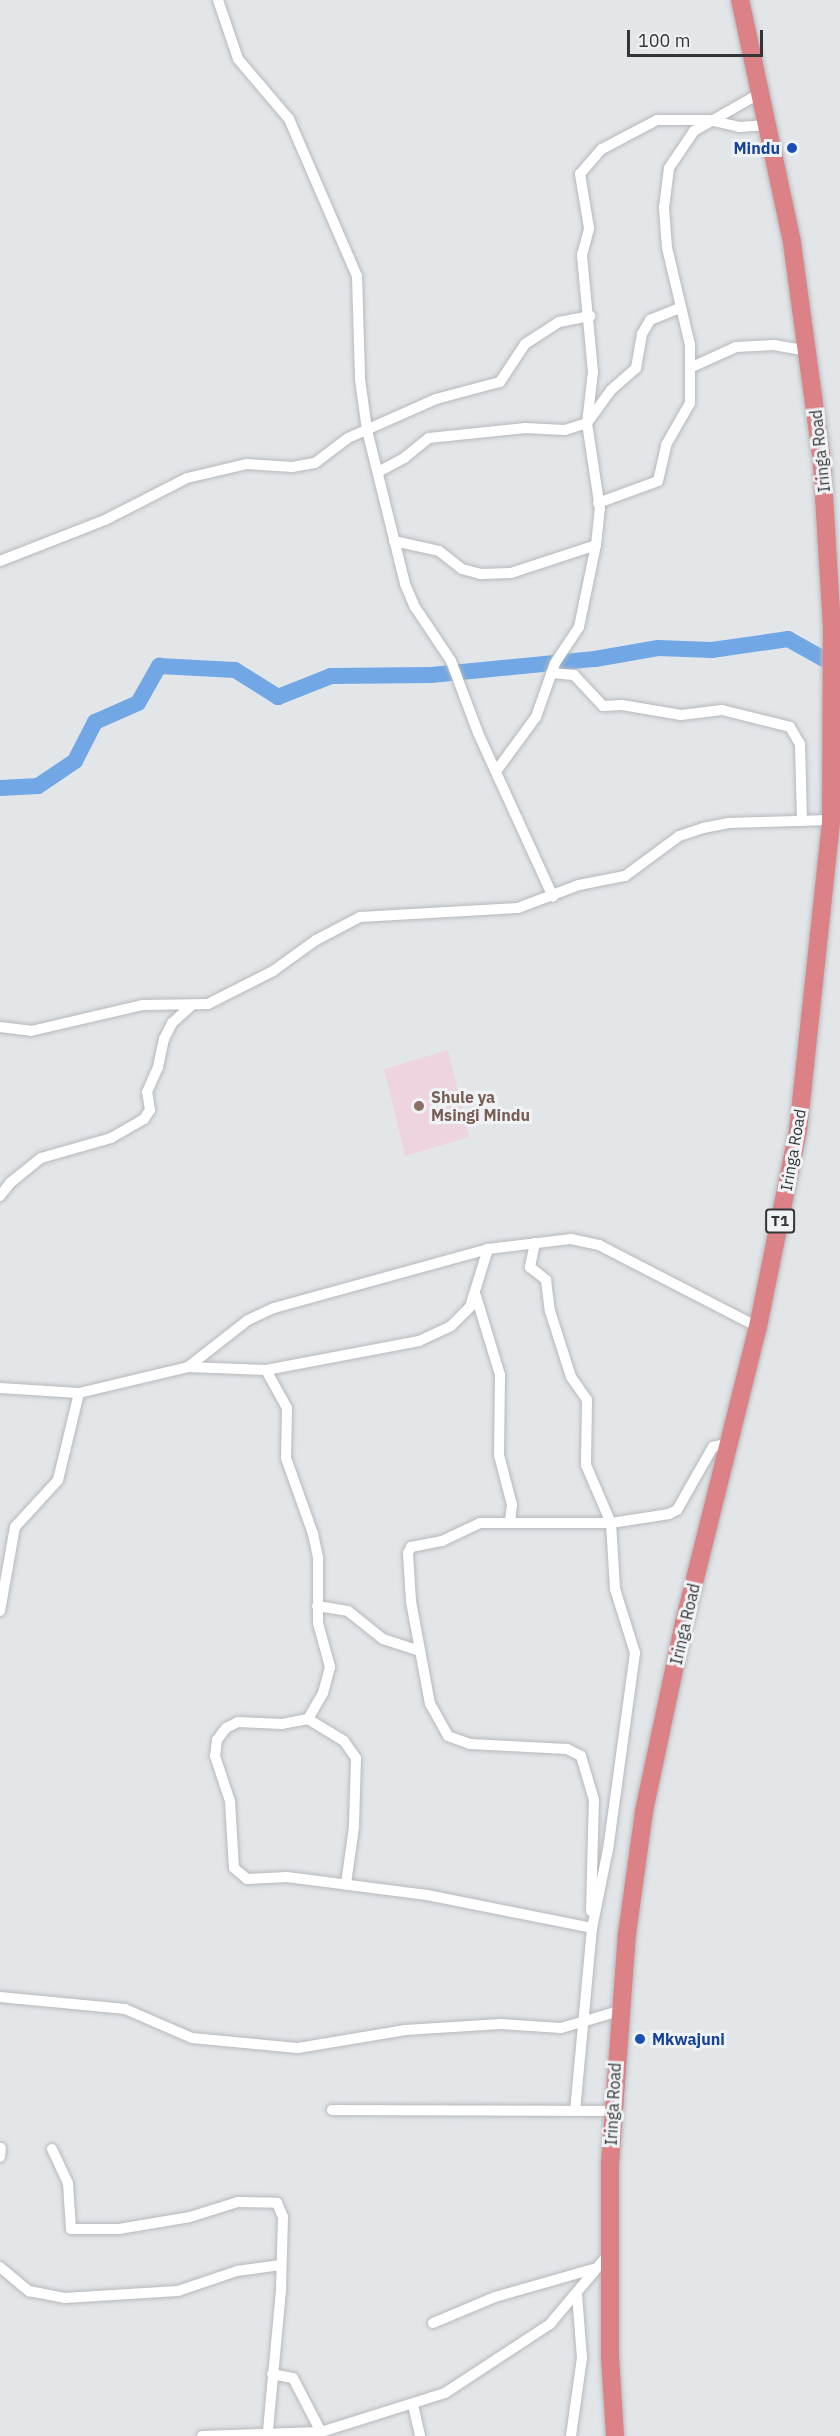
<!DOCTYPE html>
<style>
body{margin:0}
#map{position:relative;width:840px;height:2436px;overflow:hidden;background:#e3e6e9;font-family:"IBM Plex Sans",sans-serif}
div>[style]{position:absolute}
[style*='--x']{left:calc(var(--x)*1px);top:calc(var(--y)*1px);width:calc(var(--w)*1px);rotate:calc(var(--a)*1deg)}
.education>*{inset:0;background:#edd4de}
.river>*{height:16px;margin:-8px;padding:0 8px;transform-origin:8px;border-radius:8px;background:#71a7e5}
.roads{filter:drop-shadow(0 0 2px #b6b9bc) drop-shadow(0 0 2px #b6b9bc)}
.street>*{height:10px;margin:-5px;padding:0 5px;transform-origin:5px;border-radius:5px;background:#fff}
.highway>*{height:18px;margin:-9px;padding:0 9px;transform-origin:9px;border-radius:9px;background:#dc8286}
.dots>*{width:16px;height:16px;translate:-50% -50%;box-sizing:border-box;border:3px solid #f0f3f6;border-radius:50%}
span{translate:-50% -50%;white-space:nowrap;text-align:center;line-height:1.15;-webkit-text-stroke:6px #f0f3f6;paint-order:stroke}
.shield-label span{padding:2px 4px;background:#f0f3f6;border:2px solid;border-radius:4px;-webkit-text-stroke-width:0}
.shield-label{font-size:15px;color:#343536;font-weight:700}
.transit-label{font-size:16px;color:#164399;font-weight:700}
.right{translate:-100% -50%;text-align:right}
.left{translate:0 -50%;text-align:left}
.street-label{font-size:16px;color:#343536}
.education-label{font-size:16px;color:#785e54;font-weight:700}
.scale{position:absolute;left:627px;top:30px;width:136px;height:27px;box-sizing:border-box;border:3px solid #343536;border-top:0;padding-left:8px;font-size:18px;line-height:21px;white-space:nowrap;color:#343536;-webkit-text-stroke:4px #f0f3f6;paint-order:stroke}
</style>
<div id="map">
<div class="education">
<i style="clip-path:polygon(448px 1050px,469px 1137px,405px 1156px,384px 1069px)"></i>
</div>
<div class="river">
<i style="--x:0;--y:788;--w:38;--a:-3"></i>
<i style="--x:38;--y:786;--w:45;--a:-34"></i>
<i style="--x:75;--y:761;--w:44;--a:-62.9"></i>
<i style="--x:95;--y:722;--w:47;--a:-23.8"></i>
<i style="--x:138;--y:703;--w:43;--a:-60.4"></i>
<i style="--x:159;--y:666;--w:76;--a:3"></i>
<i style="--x:235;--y:670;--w:51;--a:32.1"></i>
<i style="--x:278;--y:697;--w:57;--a:-21.6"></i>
<i style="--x:331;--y:676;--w:100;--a:-0.6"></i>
<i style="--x:431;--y:675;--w:165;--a:-5.6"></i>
<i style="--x:595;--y:659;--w:64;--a:-9.9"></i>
<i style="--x:658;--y:648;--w:54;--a:2.1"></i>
<i style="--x:712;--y:650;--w:77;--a:-8.2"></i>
<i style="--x:788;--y:639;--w:41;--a:29.1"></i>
</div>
<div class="roads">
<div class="street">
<i style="--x:218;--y:0;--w:62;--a:71.3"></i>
<i style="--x:238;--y:59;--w:79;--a:49.6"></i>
<i style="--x:289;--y:119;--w:171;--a:66.6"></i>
<i style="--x:357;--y:276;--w:103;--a:88.3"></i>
<i style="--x:360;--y:379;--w:51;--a:82.2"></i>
<i style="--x:367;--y:430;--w:159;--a:76.1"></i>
<i style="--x:405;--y:584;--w:25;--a:67"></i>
<i style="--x:415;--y:607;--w:65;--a:56.3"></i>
<i style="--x:451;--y:661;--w:77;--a:69.4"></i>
<i style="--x:478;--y:733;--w:180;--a:65.4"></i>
<i style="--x:692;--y:367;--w:48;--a:-24.4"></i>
<i style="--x:736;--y:347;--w:38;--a:-3"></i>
<i style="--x:774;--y:345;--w:36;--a:10"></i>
<i style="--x:378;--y:472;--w:30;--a:-28"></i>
<i style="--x:404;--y:458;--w:32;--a:-39"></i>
<i style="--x:429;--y:438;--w:97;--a:-5.9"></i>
<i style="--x:525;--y:428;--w:40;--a:2.9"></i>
<i style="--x:565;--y:430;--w:23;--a:-18"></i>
<i style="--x:587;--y:423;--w:41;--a:-54"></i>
<i style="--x:611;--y:390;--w:33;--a:-41"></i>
<i style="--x:636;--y:368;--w:35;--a:-80"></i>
<i style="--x:642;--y:334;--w:16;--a:-60"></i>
<i style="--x:650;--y:320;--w:31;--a:-22"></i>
<i style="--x:598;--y:503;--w:64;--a:-20.1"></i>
<i style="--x:658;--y:481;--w:37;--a:-77"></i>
<i style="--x:666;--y:445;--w:48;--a:-60.3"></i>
<i style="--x:690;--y:403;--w:58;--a:-90"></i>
<i style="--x:690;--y:345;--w:100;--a:-103.3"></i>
<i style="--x:667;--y:248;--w:40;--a:-94.3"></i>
<i style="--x:664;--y:208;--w:40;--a:-82.9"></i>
<i style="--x:669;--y:168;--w:45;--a:-56"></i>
<i style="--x:694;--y:131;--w:78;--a:-29.8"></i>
<i style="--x:394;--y:541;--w:46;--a:12.5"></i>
<i style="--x:439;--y:551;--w:29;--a:38"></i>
<i style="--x:462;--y:569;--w:20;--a:15"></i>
<i style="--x:481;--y:574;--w:30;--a:-2"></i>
<i style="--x:511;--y:573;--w:89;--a:-18.2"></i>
<i style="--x:0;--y:561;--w:113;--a:-21.3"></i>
<i style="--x:105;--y:520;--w:92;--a:-27.1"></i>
<i style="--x:187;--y:478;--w:62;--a:-13.1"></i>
<i style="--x:247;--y:464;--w:45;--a:3.8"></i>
<i style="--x:292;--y:467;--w:23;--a:-10"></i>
<i style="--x:315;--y:463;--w:41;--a:-37.1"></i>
<i style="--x:348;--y:438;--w:96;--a:-23.9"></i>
<i style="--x:436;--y:399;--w:66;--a:-14.9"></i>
<i style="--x:500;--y:382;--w:45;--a:-56.7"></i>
<i style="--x:525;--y:344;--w:40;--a:-32.9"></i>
<i style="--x:559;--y:322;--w:32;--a:-11"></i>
<i style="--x:551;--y:673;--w:23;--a:5"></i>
<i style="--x:574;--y:675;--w:42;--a:46.9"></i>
<i style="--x:603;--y:706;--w:19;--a:-3"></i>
<i style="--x:622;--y:705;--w:60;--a:9.6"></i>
<i style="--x:681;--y:715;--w:41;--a:-7"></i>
<i style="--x:722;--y:710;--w:70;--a:14"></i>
<i style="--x:790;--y:727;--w:20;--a:60"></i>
<i style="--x:800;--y:744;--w:77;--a:88.5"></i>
<i style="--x:497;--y:770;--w:66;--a:-53.7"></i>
<i style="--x:536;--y:717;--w:57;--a:-70.6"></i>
<i style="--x:555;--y:663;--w:43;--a:-56.3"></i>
<i style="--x:579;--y:627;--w:84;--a:-78.3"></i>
<i style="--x:596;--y:545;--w:36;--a:-84"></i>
<i style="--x:600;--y:509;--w:87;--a:-98.6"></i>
<i style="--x:587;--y:423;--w:51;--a:-83.3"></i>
<i style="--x:593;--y:372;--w:118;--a:-95.4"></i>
<i style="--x:582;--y:255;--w:28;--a:-75"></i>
<i style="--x:589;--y:228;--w:55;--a:-99.5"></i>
<i style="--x:580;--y:174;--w:33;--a:-49"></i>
<i style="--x:602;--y:149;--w:62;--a:-27.8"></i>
<i style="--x:657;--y:120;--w:52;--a:0"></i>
<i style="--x:709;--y:120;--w:31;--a:13"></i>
<i style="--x:739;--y:127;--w:31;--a:-4"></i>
<i style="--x:0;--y:1027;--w:31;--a:7"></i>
<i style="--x:31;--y:1031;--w:115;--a:-13.1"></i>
<i style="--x:143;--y:1005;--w:65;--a:-0.9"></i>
<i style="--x:208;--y:1004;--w:73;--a:-26.9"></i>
<i style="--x:273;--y:971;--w:53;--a:-35.8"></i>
<i style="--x:316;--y:940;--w:50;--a:-27.6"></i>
<i style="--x:360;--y:917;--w:158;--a:-3.3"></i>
<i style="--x:518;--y:908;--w:65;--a:-20.7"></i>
<i style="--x:579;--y:885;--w:47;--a:-11.1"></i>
<i style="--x:625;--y:876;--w:67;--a:-36.5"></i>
<i style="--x:679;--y:836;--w:25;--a:-18"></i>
<i style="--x:703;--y:828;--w:25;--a:-11"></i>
<i style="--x:728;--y:823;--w:103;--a:-1.7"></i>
<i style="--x:0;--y:1196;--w:16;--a:-52"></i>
<i style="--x:10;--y:1183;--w:40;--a:-39"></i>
<i style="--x:41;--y:1158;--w:73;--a:-15.9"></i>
<i style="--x:111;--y:1138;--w:38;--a:-30"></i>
<i style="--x:144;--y:1119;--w:11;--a:-56"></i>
<i style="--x:150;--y:1110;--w:18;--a:-99"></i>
<i style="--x:147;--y:1092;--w:27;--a:-66"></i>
<i style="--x:158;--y:1067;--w:29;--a:-78"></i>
<i style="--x:164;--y:1039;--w:18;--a:-63"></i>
<i style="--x:172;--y:1023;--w:25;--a:-42"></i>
<i style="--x:535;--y:1243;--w:25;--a:102"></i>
<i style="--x:530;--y:1267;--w:21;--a:39"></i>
<i style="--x:546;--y:1280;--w:31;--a:83"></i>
<i style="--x:550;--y:1311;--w:69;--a:72.3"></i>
<i style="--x:571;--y:1377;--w:28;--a:55"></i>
<i style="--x:587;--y:1400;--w:65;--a:90.9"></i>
<i style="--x:586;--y:1465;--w:63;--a:66.7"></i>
<i style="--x:611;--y:1523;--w:66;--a:86.5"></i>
<i style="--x:615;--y:1589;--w:67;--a:72.6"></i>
<i style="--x:635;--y:1653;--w:198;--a:97.8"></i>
<i style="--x:608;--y:1849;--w:81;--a:101.4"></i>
<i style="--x:592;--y:1928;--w:183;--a:95.3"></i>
<i style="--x:476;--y:1296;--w:83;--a:73.1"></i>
<i style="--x:500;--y:1375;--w:80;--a:90.7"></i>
<i style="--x:499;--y:1455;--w:52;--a:75.4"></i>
<i style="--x:512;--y:1505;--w:16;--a:97"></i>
<i style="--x:188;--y:1367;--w:76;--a:-38.1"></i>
<i style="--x:248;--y:1320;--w:29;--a:-25"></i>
<i style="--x:274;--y:1308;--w:222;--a:-15.4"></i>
<i style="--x:488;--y:1249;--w:84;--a:-6.9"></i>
<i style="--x:571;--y:1239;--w:29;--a:12"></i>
<i style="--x:599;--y:1245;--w:179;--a:27.3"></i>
<i style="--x:266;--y:1370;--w:43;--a:61.1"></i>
<i style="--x:287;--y:1408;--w:50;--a:91.1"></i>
<i style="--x:286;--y:1458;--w:81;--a:70.4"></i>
<i style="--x:313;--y:1534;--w:25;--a:78"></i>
<i style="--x:318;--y:1558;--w:65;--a:90"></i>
<i style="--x:318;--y:1623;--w:46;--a:74.7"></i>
<i style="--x:330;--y:1667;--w:27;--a:105"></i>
<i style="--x:323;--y:1693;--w:30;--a:120"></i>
<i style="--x:308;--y:1719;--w:26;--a:169"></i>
<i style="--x:282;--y:1724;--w:44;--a:-177.4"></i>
<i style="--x:238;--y:1722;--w:13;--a:153"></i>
<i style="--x:226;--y:1728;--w:15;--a:127"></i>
<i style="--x:217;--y:1740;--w:16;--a:97"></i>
<i style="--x:215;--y:1756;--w:47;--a:71.6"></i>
<i style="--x:230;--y:1801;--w:67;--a:86.6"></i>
<i style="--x:234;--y:1868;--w:17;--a:40"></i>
<i style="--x:247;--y:1879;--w:40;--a:-2.9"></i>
<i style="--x:287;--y:1877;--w:141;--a:7.3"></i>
<i style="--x:427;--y:1895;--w:168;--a:11.3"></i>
<i style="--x:0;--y:1388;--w:79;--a:3.6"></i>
<i style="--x:79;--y:1393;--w:112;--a:-13.4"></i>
<i style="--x:188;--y:1367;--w:78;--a:2.2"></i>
<i style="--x:266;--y:1370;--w:156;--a:-10.7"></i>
<i style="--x:419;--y:1341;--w:35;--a:-25"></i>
<i style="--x:451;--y:1326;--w:27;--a:-45"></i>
<i style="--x:470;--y:1307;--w:61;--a:-72.8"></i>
<i style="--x:317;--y:1606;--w:31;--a:9"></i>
<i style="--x:348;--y:1611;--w:45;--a:38.7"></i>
<i style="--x:383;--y:1639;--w:38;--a:18"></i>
<i style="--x:0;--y:1611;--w:85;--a:-79.9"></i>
<i style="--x:15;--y:1527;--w:64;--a:-47.5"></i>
<i style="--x:58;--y:1480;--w:89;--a:-76.4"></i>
<i style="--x:308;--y:1719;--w:42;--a:31.4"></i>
<i style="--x:344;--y:1741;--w:21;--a:55"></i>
<i style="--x:356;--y:1758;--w:69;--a:91.7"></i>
<i style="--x:354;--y:1827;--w:58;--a:98"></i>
<i style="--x:591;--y:1911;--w:111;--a:-88.5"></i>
<i style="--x:594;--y:1800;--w:46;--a:-106.5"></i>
<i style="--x:581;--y:1756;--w:16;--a:-153"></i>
<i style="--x:567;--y:1749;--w:97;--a:-177"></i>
<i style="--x:470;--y:1744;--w:23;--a:-160"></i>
<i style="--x:448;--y:1736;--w:37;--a:-119"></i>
<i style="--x:430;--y:1704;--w:105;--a:-100.5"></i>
<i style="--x:411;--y:1601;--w:48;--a:-93.6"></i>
<i style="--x:408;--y:1553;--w:7;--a:-63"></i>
<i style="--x:411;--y:1547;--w:32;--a:-11"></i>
<i style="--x:442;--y:1541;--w:42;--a:-25.3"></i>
<i style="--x:480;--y:1523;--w:131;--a:0"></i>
<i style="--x:611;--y:1523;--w:59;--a:-8.8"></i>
<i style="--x:669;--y:1514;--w:9;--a:-27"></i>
<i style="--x:677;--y:1510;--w:73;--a:-60.3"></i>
<i style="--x:713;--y:1447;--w:16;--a:-15"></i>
<i style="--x:0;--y:1997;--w:126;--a:5.5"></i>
<i style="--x:125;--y:2009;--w:73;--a:23.4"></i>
<i style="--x:192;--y:2038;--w:106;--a:5.4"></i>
<i style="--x:298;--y:2048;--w:109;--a:-9.5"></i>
<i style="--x:405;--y:2030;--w:96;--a:-3.6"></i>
<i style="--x:501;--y:2024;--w:60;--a:3.8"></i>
<i style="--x:561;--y:2028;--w:60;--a:-16.3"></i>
<i style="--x:332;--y:2110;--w:281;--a:0.2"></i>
<i style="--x:52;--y:2149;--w:38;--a:65"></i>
<i style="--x:68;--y:2184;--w:45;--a:86.2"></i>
<i style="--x:71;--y:2229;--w:48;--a:0"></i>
<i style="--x:119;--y:2229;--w:72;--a:-9.6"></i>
<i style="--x:190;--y:2217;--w:50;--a:-17.4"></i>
<i style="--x:238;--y:2202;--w:39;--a:1"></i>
<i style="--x:277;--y:2203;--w:15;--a:67"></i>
<i style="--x:283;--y:2217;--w:73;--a:91.6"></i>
<i style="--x:281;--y:2290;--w:142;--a:95.3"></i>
<i style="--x:0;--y:2157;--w:9;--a:-84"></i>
<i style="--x:0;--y:2267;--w:38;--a:40"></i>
<i style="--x:29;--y:2291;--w:36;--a:11"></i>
<i style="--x:64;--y:2298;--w:114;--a:-3.5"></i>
<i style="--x:178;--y:2291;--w:62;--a:-18.7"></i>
<i style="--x:237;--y:2271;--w:44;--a:-7.8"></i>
<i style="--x:433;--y:2323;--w:67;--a:-22.8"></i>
<i style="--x:495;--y:2297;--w:102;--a:-15.9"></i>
<i style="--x:272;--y:2374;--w:21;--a:11"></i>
<i style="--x:293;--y:2378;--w:61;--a:62.6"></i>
<i style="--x:413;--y:2405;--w:32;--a:77"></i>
<i style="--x:202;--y:2436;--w:119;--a:-1.9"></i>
<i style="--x:321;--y:2432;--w:130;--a:-17.5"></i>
<i style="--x:445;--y:2393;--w:126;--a:-33.3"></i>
<i style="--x:550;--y:2324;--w:90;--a:-50"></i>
<i style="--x:571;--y:2436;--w:79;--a:-82"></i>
<i style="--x:582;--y:2358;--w:63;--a:-94.5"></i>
</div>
<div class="highway">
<i style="--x:615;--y:2436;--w:79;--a:-93.6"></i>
<i style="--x:610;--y:2357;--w:193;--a:-90"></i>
<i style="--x:610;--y:2164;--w:231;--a:-85.8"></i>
<i style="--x:627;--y:1934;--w:124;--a:-82.1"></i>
<i style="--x:644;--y:1811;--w:192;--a:-78"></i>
<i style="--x:684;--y:1623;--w:305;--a:-76"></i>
<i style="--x:758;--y:1327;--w:200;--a:-78.5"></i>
<i style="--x:798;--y:1131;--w:313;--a:-83.9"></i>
<i style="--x:831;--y:820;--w:193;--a:-89.7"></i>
<i style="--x:832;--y:627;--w:165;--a:-93.5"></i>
<i style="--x:822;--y:462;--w:222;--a:-97.8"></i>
<i style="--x:792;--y:242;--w:248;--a:-102.1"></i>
</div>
</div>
<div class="dots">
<i style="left:792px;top:148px;background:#1a4fb4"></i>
<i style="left:419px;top:1106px;background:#8d6e63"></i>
<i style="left:640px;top:2039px;background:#1a4fb4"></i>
</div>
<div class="shield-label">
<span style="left:780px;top:1221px">T1</span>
</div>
<div class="transit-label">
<span class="right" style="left:780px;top:148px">Mindu</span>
<span class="left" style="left:652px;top:2039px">Mkwajuni</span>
</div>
<div class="street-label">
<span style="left:820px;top:451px;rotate:-96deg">Iringa Road</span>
<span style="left:793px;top:1150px;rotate:-80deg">Iringa Road</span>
<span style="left:685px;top:1624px;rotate:-77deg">Iringa Road</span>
<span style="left:613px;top:2104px;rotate:-87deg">Iringa Road</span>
</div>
<div class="education-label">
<span class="left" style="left:431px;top:1106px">Shule ya<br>Msingi Mindu</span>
</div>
<div class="scale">100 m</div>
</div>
